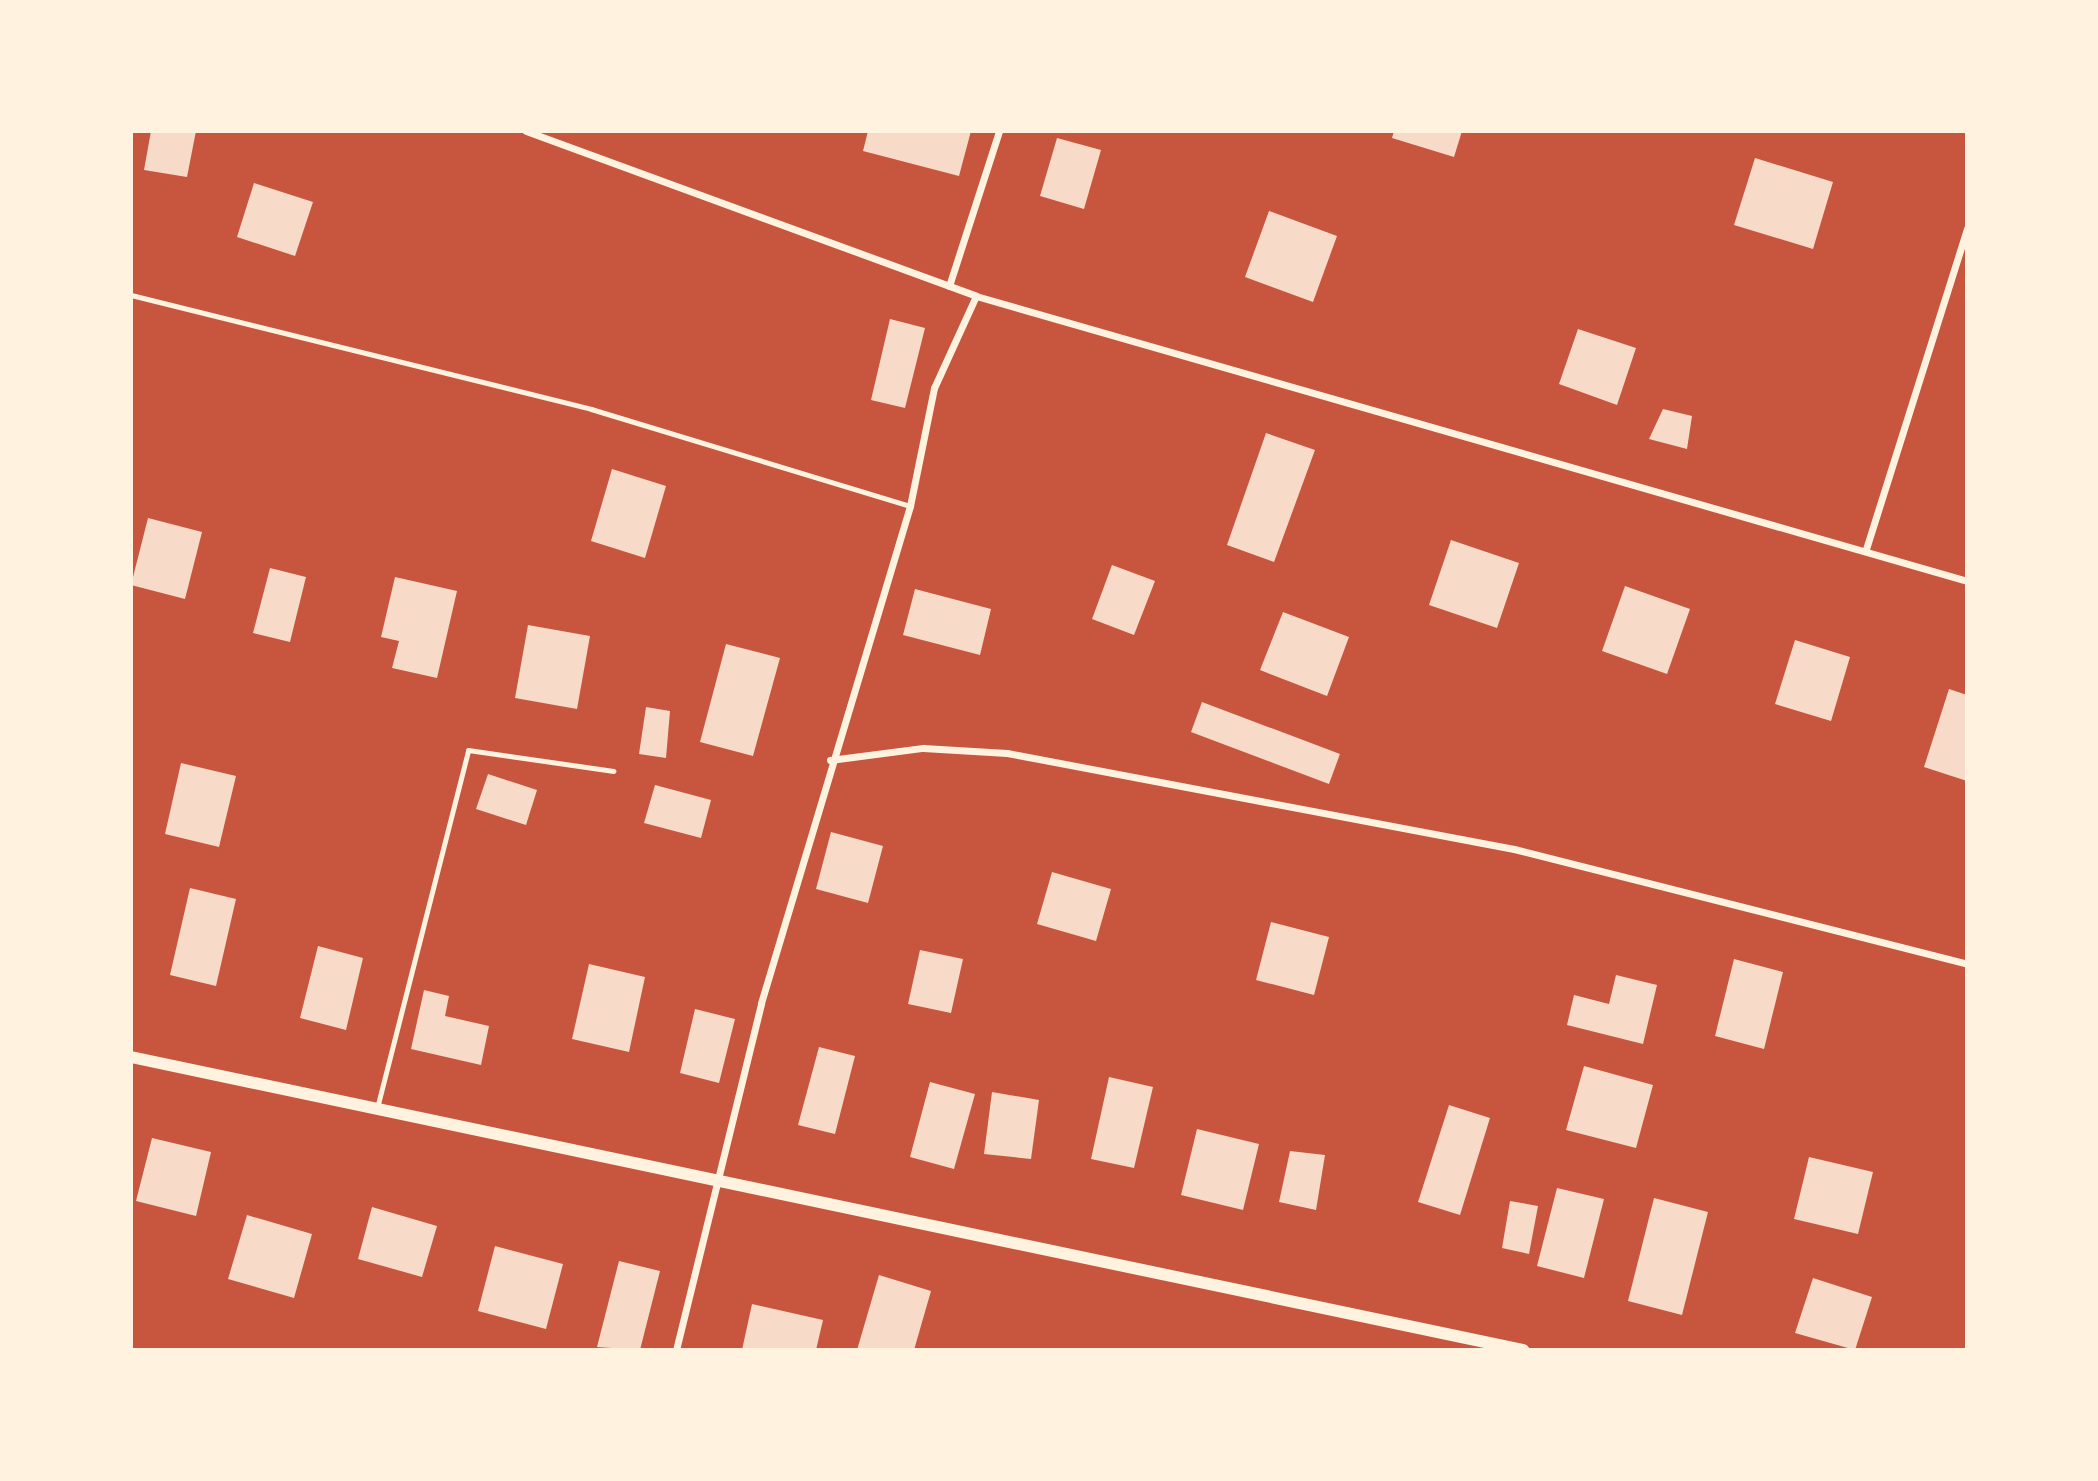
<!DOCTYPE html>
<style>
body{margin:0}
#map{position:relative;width:2098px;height:1481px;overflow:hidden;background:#c8553d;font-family:"Fira Sans Condensed",sans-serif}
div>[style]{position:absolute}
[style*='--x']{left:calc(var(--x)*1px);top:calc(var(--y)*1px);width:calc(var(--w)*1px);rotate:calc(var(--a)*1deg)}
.building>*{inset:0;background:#f7dbc8}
.service>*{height:5px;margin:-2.5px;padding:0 2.5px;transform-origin:2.5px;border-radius:2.5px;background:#fff3e0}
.minor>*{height:7px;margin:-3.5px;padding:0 3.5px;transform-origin:3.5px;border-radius:3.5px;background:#fff3e0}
.tertiary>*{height:12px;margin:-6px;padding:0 6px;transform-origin:6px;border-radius:6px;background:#fff3e0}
span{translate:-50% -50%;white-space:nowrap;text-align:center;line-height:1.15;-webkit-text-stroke:7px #fff3e0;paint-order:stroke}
.frame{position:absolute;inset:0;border:133px solid #fff3e0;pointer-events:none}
</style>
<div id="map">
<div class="building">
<i style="clip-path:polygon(151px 131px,196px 131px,187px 177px,144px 170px)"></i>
<i style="clip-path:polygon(868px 131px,971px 131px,959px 176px,863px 151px)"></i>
<i style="clip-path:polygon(1394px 131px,1462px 131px,1454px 157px,1392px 138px)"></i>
<i style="clip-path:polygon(1057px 138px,1101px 150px,1084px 209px,1040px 196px)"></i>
<i style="clip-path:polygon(1755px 158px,1833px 182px,1813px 249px,1734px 225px)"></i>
<i style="clip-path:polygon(254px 183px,313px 202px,295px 256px,237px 237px)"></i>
<i style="clip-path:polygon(1269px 211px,1337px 236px,1313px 302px,1245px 277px)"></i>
<i style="clip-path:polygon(890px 319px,925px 328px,905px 408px,871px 400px)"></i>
<i style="clip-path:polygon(1578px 329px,1636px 348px,1617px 405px,1559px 384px)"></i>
<i style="clip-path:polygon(1663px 409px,1692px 416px,1687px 449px,1649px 439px)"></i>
<i style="clip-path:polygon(1266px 433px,1315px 450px,1274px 562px,1227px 545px)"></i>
<i style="clip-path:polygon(612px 469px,666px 486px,645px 558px,591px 541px)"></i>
<i style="clip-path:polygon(148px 518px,202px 532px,185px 599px,131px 585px)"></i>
<i style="clip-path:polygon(1451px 540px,1519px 563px,1497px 628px,1429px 605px)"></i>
<i style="clip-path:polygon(1112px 565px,1155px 581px,1134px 635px,1092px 619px)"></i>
<i style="clip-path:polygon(270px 568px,306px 577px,290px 642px,253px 633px)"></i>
<i style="clip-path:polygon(395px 577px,457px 591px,437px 678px,392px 668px,399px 641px,381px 637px)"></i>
<i style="clip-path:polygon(1625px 586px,1690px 609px,1667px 674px,1602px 651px)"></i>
<i style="clip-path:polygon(915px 589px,991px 609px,980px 655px,903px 635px)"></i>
<i style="clip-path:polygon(1283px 612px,1349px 637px,1327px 696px,1260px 670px)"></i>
<i style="clip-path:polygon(528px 625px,590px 636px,577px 709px,515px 698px)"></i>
<i style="clip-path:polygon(1795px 640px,1850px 657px,1831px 721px,1775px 704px)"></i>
<i style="clip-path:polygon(726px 644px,780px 658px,753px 756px,700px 742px)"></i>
<i style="clip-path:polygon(1949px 689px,1967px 695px,1967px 781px,1924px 767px)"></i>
<i style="clip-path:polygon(1202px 702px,1340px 754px,1329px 784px,1191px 732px)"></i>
<i style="clip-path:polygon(646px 707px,670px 711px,666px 758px,639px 754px)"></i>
<i style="clip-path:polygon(181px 763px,236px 776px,219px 847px,165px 834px)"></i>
<i style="clip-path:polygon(488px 774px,537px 790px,526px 825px,476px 809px)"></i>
<i style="clip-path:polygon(655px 785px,711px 800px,701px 838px,644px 823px)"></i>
<i style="clip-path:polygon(831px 832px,883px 846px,868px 903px,816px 889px)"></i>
<i style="clip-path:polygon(1052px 872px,1111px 889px,1096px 941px,1037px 924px)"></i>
<i style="clip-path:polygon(190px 888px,236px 899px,216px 986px,170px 975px)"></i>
<i style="clip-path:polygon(1271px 922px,1329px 937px,1314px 995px,1256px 980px)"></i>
<i style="clip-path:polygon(318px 946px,363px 958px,346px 1030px,300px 1018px)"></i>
<i style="clip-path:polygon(920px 950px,963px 959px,951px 1013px,908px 1004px)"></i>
<i style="clip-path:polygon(1734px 959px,1783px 972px,1764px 1049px,1715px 1036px)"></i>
<i style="clip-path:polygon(589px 964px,645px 977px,629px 1052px,572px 1039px)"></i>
<i style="clip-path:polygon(1616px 975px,1657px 985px,1643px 1044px,1567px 1025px,1574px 995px,1609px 1004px)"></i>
<i style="clip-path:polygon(424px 990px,449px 996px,445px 1016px,489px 1026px,481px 1065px,411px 1049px)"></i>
<i style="clip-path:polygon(695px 1009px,735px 1019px,719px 1083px,680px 1073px)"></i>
<i style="clip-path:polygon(819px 1047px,855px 1056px,835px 1134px,798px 1125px)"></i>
<i style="clip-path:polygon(1584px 1066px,1653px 1085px,1636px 1148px,1566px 1130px)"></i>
<i style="clip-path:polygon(1109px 1077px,1153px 1087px,1134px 1168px,1091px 1159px)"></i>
<i style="clip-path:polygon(930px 1082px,975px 1094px,954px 1169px,910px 1157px)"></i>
<i style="clip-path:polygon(992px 1092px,1039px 1100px,1031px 1159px,984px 1154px)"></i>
<i style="clip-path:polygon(1449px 1105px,1490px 1118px,1460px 1215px,1418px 1202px)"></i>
<i style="clip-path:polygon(1197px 1129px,1259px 1144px,1243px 1210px,1181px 1195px)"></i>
<i style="clip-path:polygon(152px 1138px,211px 1152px,196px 1216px,136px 1201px)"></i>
<i style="clip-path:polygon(1290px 1151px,1325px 1155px,1316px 1210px,1279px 1202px)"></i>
<i style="clip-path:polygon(1809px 1157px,1873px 1172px,1858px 1234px,1794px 1219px)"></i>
<i style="clip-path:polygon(1557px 1188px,1604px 1199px,1584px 1278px,1537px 1266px)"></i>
<i style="clip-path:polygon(1654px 1198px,1708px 1212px,1682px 1315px,1628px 1301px)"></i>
<i style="clip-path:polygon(1510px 1201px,1538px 1206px,1529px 1254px,1502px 1248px)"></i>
<i style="clip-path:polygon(372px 1207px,437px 1226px,422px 1277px,358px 1259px)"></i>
<i style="clip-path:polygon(247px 1215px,312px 1234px,294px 1298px,228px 1279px)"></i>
<i style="clip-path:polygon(495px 1246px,563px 1264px,546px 1329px,478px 1311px)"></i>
<i style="clip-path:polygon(619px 1261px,660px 1271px,640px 1350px,597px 1347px)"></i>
<i style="clip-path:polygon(879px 1275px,931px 1291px,914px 1350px,857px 1350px)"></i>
<i style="clip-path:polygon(1813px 1278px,1872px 1297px,1855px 1350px,1795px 1333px)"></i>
<i style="clip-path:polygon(752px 1304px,823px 1320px,816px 1350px,742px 1350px)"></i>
</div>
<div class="service">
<i style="--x:131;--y:295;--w:474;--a:13.9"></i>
<i style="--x:591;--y:409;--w:333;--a:16.9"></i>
<i style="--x:377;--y:1108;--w:369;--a:-75.7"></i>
<i style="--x:468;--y:750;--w:147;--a:8.2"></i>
</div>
<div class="minor">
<i style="--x:526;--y:131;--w:479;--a:20.1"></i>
<i style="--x:976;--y:296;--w:1031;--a:16.04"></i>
<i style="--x:949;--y:286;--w:163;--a:-72.1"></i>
<i style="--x:1866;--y:549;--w:337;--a:-72.5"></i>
<i style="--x:830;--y:760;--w:94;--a:-7.4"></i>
<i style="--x:923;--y:748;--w:84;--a:3.4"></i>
<i style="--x:1007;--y:753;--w:516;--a:10.72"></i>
<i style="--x:1514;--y:849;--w:467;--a:14.2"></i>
<i style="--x:676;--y:1350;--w:357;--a:-76.2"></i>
<i style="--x:761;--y:1003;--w:519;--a:-73.31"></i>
<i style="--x:910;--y:506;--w:120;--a:-78.5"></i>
<i style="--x:934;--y:388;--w:101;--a:-65.5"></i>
</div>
<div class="tertiary">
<i style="--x:131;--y:1057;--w:1423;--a:11.89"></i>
</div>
<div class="frame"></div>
</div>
